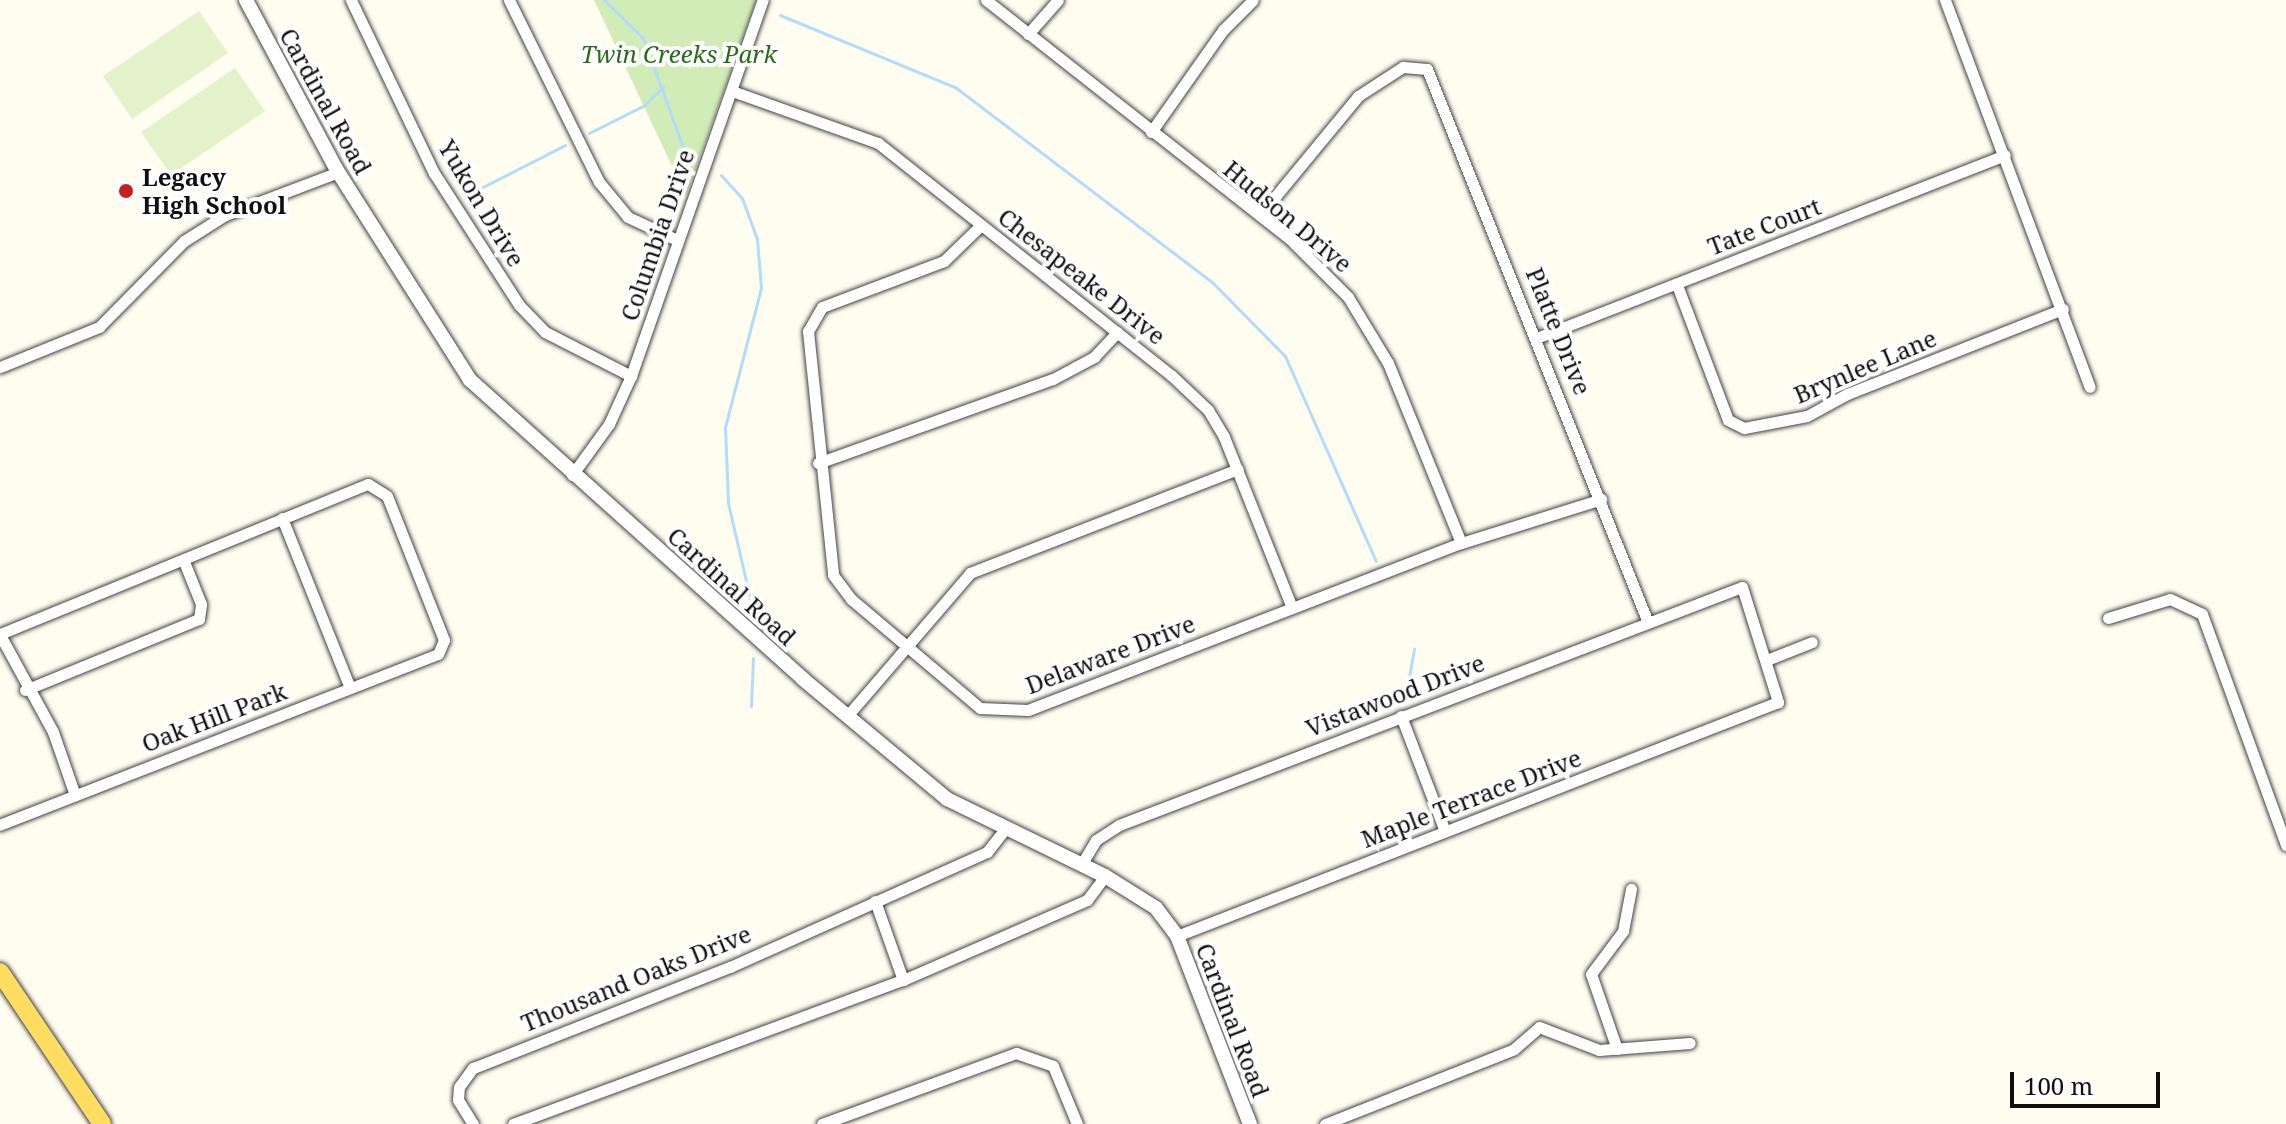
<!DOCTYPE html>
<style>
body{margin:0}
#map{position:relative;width:2286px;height:1124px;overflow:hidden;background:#fffdf0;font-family:"Noto Serif",serif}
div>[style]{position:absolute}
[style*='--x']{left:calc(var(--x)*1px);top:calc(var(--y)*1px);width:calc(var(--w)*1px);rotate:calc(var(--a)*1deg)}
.green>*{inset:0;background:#d1ecb7}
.pitch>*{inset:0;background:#e3f2ca}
.stream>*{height:3px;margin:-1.5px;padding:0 1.5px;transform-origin:1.5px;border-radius:1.5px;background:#b2dcf9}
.roads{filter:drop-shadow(0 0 2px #424242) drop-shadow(0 0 2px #424242)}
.minor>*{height:11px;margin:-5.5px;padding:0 5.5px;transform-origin:5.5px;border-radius:5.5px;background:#fff}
.tertiary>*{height:14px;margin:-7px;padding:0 7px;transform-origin:7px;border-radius:7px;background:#fff}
.primary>*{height:18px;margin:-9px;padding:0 9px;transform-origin:9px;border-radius:9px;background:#fedd61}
.dots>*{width:22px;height:22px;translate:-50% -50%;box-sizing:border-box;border:4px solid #fff;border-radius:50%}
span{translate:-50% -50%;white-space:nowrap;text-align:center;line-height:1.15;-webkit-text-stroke:8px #fff;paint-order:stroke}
.park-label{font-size:24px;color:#296a1b;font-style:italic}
.street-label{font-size:24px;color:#0f0f0f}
.poi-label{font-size:24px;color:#0f0f0f;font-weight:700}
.left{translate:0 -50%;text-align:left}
.scale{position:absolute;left:2010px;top:1072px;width:150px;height:36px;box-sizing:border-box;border:4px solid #0f0f0f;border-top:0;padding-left:10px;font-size:24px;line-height:28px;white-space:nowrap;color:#0f0f0f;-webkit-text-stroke:6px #fff;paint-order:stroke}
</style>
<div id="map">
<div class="green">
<i style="clip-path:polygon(594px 0,756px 0,686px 196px)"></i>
</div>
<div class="pitch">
<i style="clip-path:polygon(199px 11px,228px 53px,132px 119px,103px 76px)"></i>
<i style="clip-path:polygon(235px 68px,265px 111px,171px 175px,141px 132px)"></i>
</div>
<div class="stream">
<i style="--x:604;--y:0;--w:54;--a:44.3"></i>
<i style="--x:643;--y:38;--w:131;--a:69.9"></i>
<i style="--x:780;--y:15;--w:189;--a:22.4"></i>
<i style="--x:955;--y:87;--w:323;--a:37.2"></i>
<i style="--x:1212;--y:282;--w:104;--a:45.4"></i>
<i style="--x:1285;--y:356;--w:224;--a:66.1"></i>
<i style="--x:589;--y:133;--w:60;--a:-26.6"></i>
<i style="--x:643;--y:106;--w:28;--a:-44"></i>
<i style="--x:721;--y:175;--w:31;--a:48"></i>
<i style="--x:742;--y:198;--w:44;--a:69.9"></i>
<i style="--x:757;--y:239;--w:49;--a:85.3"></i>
<i style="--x:761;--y:288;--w:144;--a:104.5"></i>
<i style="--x:725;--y:427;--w:76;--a:87.7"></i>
<i style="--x:728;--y:503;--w:116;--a:77"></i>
<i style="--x:467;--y:195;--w:110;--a:-27"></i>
<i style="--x:1407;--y:689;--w:41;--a:-80.1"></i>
<i style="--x:751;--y:706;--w:48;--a:-87.6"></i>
</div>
<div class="roads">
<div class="minor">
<i style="--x:351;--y:0;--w:192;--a:64.4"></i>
<i style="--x:434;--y:173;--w:157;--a:57.2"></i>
<i style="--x:519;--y:305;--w:37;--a:46"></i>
<i style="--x:545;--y:332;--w:97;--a:27.1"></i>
<i style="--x:509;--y:0;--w:203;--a:63.7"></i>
<i style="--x:599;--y:182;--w:45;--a:50.4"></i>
<i style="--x:628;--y:217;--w:54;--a:25.1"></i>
<i style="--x:986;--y:0;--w:391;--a:38.2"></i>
<i style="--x:1293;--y:242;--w:78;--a:45"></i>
<i style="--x:1348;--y:297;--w:77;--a:58.8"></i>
<i style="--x:1388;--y:363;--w:194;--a:67.9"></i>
<i style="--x:1945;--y:0;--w:413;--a:69.5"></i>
<i style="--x:1028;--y:34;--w:45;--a:-48.6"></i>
<i style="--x:732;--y:91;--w:155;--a:19.6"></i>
<i style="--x:878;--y:143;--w:374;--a:38.4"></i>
<i style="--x:1171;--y:375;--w:51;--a:43.4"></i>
<i style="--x:1208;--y:410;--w:31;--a:59"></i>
<i style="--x:1224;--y:437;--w:184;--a:68.3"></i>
<i style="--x:1151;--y:132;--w:125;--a:-54.8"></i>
<i style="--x:1223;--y:30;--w:42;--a:-45"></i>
<i style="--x:1260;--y:215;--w:154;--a:-50.5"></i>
<i style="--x:1358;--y:96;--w:54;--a:-32.8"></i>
<i style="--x:1403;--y:67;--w:24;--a:5"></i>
<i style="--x:1427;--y:69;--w:593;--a:68.23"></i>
<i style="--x:981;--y:225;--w:52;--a:135.8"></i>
<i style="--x:944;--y:261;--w:130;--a:159.3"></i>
<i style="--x:822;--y:307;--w:28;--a:120"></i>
<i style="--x:808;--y:331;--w:245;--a:84.1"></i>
<i style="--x:833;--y:575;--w:30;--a:53"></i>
<i style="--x:851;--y:599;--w:169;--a:40.2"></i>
<i style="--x:980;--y:708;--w:48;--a:2.4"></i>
<i style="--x:1028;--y:710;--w:464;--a:-21.1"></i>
<i style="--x:1461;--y:543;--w:147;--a:-17.4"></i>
<i style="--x:1677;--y:285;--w:144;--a:69.3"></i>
<i style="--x:1728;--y:420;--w:18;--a:27"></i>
<i style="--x:1744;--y:428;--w:64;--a:-10.8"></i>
<i style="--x:1807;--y:416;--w:46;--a:-28.8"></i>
<i style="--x:1847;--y:394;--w:232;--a:-21.5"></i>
<i style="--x:1539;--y:337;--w:500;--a:-21.33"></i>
<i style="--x:0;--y:367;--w:107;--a:-22"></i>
<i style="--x:99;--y:327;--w:121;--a:-45.3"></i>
<i style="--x:184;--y:241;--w:49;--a:-32.4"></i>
<i style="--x:225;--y:215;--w:121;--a:-20.8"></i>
<i style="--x:818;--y:463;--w:250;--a:-19.7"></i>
<i style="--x:1053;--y:379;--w:47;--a:-28.2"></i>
<i style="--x:1094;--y:357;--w:34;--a:-47"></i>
<i style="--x:572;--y:475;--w:63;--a:-54"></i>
<i style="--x:609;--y:424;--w:53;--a:-65.4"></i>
<i style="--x:631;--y:376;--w:398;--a:-70.7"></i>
<i style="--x:282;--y:518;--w:183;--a:68.2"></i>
<i style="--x:2108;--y:618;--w:65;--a:-17"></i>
<i style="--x:2170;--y:599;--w:35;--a:25"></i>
<i style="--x:2202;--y:614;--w:246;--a:70"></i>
<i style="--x:0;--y:634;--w:397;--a:-22.2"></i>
<i style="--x:368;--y:484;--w:22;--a:32"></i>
<i style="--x:387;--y:496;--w:155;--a:68.4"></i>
<i style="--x:444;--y:640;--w:15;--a:113"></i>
<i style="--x:438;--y:654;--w:470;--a:158.7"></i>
<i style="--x:0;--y:635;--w:111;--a:61.3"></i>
<i style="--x:53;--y:732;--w:67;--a:70.8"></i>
<i style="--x:1769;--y:659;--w:46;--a:-21.6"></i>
<i style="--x:25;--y:690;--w:188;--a:-22.2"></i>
<i style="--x:199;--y:619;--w:15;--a:-82"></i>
<i style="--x:201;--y:604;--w:48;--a:-111.8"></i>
<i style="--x:848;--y:715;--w:187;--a:-49.3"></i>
<i style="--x:970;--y:573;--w:287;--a:-21.2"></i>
<i style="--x:1401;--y:716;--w:123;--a:69.1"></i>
<i style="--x:1081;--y:865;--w:29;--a:-59"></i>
<i style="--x:1096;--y:840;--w:27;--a:-33"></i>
<i style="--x:1119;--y:825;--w:667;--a:-20.91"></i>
<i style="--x:1742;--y:587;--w:121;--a:72.6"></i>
<i style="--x:1778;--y:702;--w:645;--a:158.73"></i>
<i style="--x:875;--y:901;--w:84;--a:70.5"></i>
<i style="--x:1617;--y:1049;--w:79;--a:-109.1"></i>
<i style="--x:1591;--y:974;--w:54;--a:-53.3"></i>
<i style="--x:1623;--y:931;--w:43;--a:-79.2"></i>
<i style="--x:473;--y:1124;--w:28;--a:-122"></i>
<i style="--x:458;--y:1100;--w:13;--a:-86"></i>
<i style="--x:459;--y:1087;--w:24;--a:-54"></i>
<i style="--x:473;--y:1068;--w:276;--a:-21.5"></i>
<i style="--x:730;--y:967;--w:282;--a:-24.1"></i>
<i style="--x:987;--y:852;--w:31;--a:-52"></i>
<i style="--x:513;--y:1124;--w:416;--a:-20.3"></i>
<i style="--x:903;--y:980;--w:201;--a:-23.5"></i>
<i style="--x:1087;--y:900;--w:30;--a:-53"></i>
<i style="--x:822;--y:1124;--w:207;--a:-20.1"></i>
<i style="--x:1016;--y:1053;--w:39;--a:19"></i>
<i style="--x:1053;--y:1066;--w:63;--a:67.5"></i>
<i style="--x:1325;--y:1124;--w:203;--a:-21.6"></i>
<i style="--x:1514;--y:1049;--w:33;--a:-41"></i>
<i style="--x:1539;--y:1027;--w:64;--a:21"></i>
<i style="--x:1599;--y:1050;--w:91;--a:-4.4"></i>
</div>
<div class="tertiary">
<i style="--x:246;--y:0;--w:195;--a:61.9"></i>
<i style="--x:338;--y:172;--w:246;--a:57.6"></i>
<i style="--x:470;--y:380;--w:448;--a:41.9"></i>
<i style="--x:803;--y:679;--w:187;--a:39.8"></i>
<i style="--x:947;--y:799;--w:176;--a:26"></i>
<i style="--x:1105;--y:876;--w:60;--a:32.1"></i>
<i style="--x:1156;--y:908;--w:35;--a:53"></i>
<i style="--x:1177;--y:936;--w:202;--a:68.8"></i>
</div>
<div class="primary">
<i style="--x:0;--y:972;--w:183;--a:56.1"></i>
</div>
</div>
<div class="dots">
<i style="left:126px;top:191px;background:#c61f22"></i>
</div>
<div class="park-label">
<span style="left:679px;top:54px">Twin Creeks Park</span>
</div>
<div class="street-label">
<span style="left:326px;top:101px;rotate:61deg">Cardinal Road</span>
<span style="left:482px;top:203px;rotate:59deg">Yukon Drive</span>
<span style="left:1288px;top:216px;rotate:40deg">Hudson Drive</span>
<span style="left:1764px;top:226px;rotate:-21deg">Tate Court</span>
<span style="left:657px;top:235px;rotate:-71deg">Columbia Drive</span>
<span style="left:1082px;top:276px;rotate:38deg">Chesapeake Drive</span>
<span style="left:1559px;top:331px;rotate:68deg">Platte Drive</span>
<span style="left:1865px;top:366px;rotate:-23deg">Brynlee Lane</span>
<span style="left:732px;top:586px;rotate:42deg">Cardinal Road</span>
<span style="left:1110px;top:654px;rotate:-21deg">Delaware Drive</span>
<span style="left:1395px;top:695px;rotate:-21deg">Vistawood Drive</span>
<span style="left:214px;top:717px;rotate:-21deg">Oak Hill Park</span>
<span style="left:1471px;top:798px;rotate:-21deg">Maple Terrace Drive</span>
<span style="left:636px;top:978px;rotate:-22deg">Thousand Oaks Drive</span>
<span style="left:1233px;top:1020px;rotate:69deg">Cardinal Road</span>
</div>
<div class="poi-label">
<span class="left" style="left:142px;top:191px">Legacy<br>High School</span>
</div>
<div class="scale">100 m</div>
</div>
